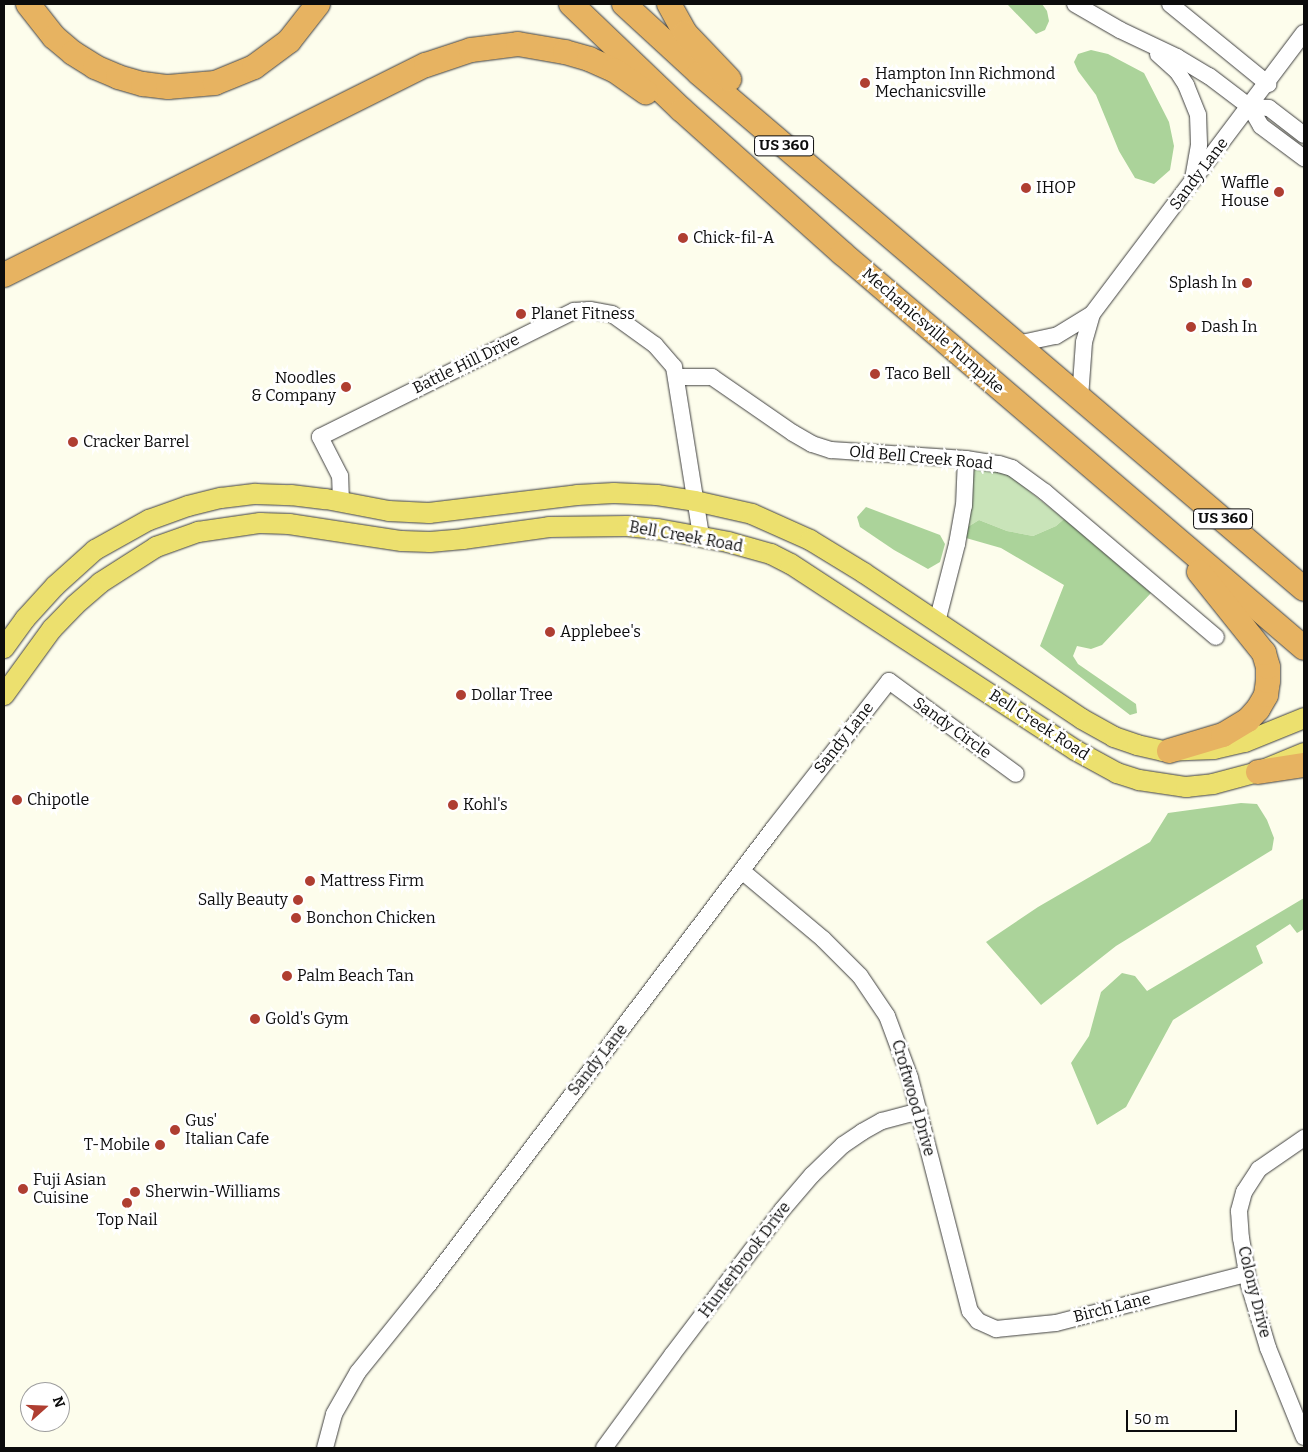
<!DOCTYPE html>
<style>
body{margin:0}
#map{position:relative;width:1308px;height:1452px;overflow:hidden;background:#fdfdec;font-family:Bitter,serif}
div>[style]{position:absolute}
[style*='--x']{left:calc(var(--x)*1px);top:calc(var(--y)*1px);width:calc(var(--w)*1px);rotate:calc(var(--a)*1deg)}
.green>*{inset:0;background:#c9e4b9}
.forest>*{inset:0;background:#abd39a}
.roads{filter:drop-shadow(0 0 1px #3f3f3f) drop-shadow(0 0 1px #3f3f3f)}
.minor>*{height:16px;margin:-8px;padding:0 8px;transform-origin:8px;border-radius:8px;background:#fff}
.major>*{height:20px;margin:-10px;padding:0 10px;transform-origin:10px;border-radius:10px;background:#ece06e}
.highway>*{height:24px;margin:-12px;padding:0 12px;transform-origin:12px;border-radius:12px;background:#e7b361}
.dots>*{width:14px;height:14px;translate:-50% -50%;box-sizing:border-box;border:2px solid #fff;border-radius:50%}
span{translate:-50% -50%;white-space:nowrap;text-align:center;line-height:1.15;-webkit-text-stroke:5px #fff;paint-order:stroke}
.shield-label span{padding:1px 4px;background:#fff;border:1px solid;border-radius:4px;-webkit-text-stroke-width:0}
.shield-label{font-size:15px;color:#0c0c0c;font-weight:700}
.poi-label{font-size:16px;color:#0c0c0c}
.left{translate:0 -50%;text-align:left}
.right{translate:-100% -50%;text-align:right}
.street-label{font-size:16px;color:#0c0c0c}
.frame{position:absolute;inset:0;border:5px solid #0c0c0c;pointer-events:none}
.north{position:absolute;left:20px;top:1382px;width:50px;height:50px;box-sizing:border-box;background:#fff;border:1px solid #9e9e9e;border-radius:50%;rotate:70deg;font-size:14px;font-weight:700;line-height:20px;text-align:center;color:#0c0c0c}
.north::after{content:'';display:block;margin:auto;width:18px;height:22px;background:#af3e31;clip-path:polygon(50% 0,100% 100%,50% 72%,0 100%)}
.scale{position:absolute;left:1126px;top:1410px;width:111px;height:22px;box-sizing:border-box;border:2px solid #0c0c0c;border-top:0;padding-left:6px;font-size:15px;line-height:18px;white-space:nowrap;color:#0c0c0c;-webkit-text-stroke:4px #fff;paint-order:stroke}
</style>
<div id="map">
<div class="green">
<i style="clip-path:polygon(982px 466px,1008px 474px,1064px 519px,1056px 526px,1033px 536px,1007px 531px,979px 520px,966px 528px,973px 472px,976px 468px)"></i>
</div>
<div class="forest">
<i style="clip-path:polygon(1007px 4px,1042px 4px,1047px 11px,1049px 21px,1045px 30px,1036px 34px)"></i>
<i style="clip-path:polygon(1091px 50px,1108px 54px,1144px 73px,1169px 122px,1174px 146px,1170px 170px,1154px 184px,1135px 178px,1119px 151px,1096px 95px,1078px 71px,1074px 62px,1078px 54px)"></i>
<i style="clip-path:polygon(866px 507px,940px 535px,945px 544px,940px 562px,928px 569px,894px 550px,860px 527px,857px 517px)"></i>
<i style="clip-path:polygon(1064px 519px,1151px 593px,1102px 645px,1091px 649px,1077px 646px,1073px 656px,1078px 664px,1136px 704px,1137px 713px,1130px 715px,1040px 646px,1064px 585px,1001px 548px,966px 538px,966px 528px,979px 520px,1007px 531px,1033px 536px,1056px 526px)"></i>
<i style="clip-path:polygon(1241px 803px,1257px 804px,1267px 820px,1274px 838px,1272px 850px,1116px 946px,1041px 1005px,986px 942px,1038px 907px,1150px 842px,1168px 813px)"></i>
<i style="clip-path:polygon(1304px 898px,1304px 929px,1297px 933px,1290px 924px,1256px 946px,1263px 963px,1173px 1020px,1126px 1107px,1097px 1125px,1071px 1063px,1089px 1036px,1101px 992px,1122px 973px,1135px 976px,1147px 991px)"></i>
</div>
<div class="roads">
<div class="minor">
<i style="--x:1075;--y:4;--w:52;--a:30"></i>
<i style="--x:1120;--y:30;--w:63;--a:25.3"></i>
<i style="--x:1177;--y:57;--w:37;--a:31"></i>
<i style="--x:1209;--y:76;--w:51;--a:37.1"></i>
<i style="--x:1250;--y:107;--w:22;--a:60"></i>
<i style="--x:1261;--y:126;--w:54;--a:36.7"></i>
<i style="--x:1170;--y:4;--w:127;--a:39.2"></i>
<i style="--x:1158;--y:54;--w:25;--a:42"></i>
<i style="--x:1177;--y:71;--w:17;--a:57"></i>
<i style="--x:1186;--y:85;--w:32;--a:68"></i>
<i style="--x:1198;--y:115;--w:30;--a:88"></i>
<i style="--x:1199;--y:145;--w:36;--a:100"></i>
<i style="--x:1250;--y:107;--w:19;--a:3"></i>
<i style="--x:1269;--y:108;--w:44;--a:37.6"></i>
<i style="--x:1017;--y:344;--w:40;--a:-12"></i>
<i style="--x:1056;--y:336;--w:42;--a:-31.4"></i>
<i style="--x:1092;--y:314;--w:352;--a:-53"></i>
<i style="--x:676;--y:377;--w:36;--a:0"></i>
<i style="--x:712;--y:377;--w:98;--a:34.7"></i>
<i style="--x:793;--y:433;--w:22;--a:30"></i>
<i style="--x:812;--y:444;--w:20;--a:18"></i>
<i style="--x:831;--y:450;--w:135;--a:3.8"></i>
<i style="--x:966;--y:459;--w:33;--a:9"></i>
<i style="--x:999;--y:464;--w:14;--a:17"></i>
<i style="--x:1012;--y:468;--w:41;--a:36"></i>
<i style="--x:1045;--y:492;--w:224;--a:40.3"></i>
<i style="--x:1080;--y:398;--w:56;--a:-85.9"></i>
<i style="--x:1084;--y:342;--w:29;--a:-74"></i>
<i style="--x:341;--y:502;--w:26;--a:-92"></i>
<i style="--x:340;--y:476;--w:44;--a:-117.1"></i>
<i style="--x:320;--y:437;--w:284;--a:-26.4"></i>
<i style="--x:574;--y:311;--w:16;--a:-4"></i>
<i style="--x:590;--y:310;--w:22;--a:10"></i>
<i style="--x:612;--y:314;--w:53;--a:35.8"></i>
<i style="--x:655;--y:345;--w:29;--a:49"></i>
<i style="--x:674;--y:367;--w:171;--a:80.9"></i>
<i style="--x:937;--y:622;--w:81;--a:-75.6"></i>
<i style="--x:957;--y:544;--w:39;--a:-80"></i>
<i style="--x:964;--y:506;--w:47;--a:-87.6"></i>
<i style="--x:742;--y:871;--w:106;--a:40"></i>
<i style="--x:823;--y:939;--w:52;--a:45"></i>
<i style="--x:860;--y:976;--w:48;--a:56"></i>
<i style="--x:887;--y:1016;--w:66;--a:69.6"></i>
<i style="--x:910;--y:1078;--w:241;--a:75.6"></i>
<i style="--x:970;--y:1311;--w:13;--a:51"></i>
<i style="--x:978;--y:1321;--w:20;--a:24"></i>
<i style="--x:996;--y:1329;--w:60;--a:-5.7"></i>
<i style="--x:1056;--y:1323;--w:196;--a:-14.5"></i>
<i style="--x:1304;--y:1138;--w:55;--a:145.4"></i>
<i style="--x:1259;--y:1169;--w:27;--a:123"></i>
<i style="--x:1244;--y:1192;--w:20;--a:105"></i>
<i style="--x:1239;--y:1211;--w:27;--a:86"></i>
<i style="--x:1241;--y:1238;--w:48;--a:80.3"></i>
<i style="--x:1249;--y:1285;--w:66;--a:73.2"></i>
<i style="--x:1268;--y:1348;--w:96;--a:68"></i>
<i style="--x:325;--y:1448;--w:35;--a:-75"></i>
<i style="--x:334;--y:1414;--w:48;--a:-60.3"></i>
<i style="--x:358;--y:1372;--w:113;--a:-51.1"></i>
<i style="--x:429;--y:1284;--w:570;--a:-52.91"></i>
<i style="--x:773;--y:829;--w:188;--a:-51.9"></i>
<i style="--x:889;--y:681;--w:157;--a:36.2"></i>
<i style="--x:604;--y:1448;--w:115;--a:-53.8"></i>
<i style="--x:672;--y:1355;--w:182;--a:-52.8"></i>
<i style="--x:782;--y:1210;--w:46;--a:-49.4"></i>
<i style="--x:812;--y:1175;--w:43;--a:-44.1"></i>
<i style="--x:843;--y:1145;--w:23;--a:-34"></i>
<i style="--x:862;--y:1132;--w:23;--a:-29"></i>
<i style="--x:882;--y:1121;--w:38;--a:-15"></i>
</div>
<div class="major">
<i style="--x:4;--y:648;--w:36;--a:-54"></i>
<i style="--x:25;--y:619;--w:45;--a:-47.7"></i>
<i style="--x:55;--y:586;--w:54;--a:-42"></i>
<i style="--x:95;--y:550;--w:62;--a:-29.1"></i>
<i style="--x:149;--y:520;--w:41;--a:-19.7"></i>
<i style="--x:188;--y:506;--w:34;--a:-14"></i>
<i style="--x:221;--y:498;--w:35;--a:-7"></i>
<i style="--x:256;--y:494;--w:35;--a:2"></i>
<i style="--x:291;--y:495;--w:35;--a:7"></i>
<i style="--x:326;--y:499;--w:64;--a:10.8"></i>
<i style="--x:389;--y:511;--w:40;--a:2.9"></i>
<i style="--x:429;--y:513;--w:149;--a:-6.9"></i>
<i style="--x:577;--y:495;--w:37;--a:-3"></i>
<i style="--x:614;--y:493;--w:43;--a:2.7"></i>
<i style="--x:657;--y:495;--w:38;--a:9"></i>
<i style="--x:695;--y:501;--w:58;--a:12.8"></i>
<i style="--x:752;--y:514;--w:64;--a:24.1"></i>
<i style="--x:810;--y:540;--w:63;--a:31.4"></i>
<i style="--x:864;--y:573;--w:262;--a:33.8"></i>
<i style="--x:1082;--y:719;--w:37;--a:29"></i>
<i style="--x:1114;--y:737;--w:24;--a:19"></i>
<i style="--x:1137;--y:745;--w:27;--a:13"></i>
<i style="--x:1163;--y:751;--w:51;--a:-2.2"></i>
<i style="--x:1214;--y:749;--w:32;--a:-13"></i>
<i style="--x:1245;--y:742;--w:64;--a:-22.1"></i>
<i style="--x:4;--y:695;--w:82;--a:-54"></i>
<i style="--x:52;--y:629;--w:33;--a:-46"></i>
<i style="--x:75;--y:605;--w:33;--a:-41"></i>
<i style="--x:100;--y:583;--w:67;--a:-32.7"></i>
<i style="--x:156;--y:547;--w:45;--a:-19.7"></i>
<i style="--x:198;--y:532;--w:63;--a:-8.3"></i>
<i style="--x:260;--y:523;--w:29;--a:2"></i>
<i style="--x:289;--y:524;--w:114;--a:8.6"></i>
<i style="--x:402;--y:541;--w:28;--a:2"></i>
<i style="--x:430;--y:542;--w:33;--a:-5"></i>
<i style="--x:463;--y:539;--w:87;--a:-7.9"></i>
<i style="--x:549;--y:527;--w:78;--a:-0.7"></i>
<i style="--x:627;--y:526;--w:31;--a:6"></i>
<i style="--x:658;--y:529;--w:71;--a:10.5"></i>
<i style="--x:728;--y:542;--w:45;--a:15.6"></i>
<i style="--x:771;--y:554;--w:22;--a:27"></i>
<i style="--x:791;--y:564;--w:339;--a:33.2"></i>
<i style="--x:1075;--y:750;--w:48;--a:28.7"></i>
<i style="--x:1117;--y:773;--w:23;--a:18"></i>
<i style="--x:1139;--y:780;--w:48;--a:8.5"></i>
<i style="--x:1186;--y:787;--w:27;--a:-6"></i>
<i style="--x:1213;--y:784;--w:47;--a:-14.9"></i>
<i style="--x:1258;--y:772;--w:50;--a:-22.4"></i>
</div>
<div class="highway">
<i style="--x:28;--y:4;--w:42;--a:51.8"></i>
<i style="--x:54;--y:37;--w:25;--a:40"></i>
<i style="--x:73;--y:53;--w:26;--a:32"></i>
<i style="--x:95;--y:67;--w:25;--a:23"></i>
<i style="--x:118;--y:77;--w:26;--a:16"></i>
<i style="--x:143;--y:84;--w:25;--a:7"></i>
<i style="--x:168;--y:87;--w:47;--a:-4.9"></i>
<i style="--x:215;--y:83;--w:42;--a:-22.3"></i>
<i style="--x:254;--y:67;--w:44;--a:-36.6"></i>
<i style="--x:289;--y:41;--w:47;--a:-51.9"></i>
<i style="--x:571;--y:4;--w:153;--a:43.7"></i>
<i style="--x:682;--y:110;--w:215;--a:41.8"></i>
<i style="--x:842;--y:253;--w:608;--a:40.53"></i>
<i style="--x:624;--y:4;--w:102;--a:42.6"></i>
<i style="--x:699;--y:73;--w:795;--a:40.46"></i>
<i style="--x:669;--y:4;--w:33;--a:61"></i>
<i style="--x:685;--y:33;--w:64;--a:46.3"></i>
<i style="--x:4;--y:275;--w:471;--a:-26.5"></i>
<i style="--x:426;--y:65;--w:47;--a:-18.4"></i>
<i style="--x:471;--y:50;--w:47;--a:-7.3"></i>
<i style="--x:518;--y:44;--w:48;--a:9.7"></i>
<i style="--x:565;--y:52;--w:25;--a:16"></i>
<i style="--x:589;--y:59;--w:27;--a:24"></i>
<i style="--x:614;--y:70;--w:39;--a:35"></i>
<i style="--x:1169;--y:751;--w:56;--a:-16.5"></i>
<i style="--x:1223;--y:735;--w:29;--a:-31"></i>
<i style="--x:1248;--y:720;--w:15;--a:-48"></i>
<i style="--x:1258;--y:709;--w:16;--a:-60"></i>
<i style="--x:1266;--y:695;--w:14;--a:-82"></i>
<i style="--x:1268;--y:681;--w:14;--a:-90"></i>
<i style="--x:1268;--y:667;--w:15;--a:-106"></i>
<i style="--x:1264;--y:653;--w:104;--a:-128.7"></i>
<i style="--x:1258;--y:772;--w:47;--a:-8.7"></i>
</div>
</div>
<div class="dots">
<i style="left:865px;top:83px;background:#af3e31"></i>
<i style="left:1026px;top:188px;background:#af3e31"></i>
<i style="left:1279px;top:192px;background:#af3e31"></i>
<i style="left:683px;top:238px;background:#af3e31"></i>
<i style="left:1247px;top:283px;background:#af3e31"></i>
<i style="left:521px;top:314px;background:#af3e31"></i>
<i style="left:1191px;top:327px;background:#af3e31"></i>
<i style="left:875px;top:374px;background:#af3e31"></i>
<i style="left:346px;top:387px;background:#af3e31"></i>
<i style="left:73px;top:442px;background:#af3e31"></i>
<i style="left:550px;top:632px;background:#af3e31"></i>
<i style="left:461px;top:695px;background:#af3e31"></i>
<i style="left:17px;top:800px;background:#af3e31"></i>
<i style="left:453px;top:805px;background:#af3e31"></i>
<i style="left:310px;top:881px;background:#af3e31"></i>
<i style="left:298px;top:900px;background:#af3e31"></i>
<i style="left:296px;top:918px;background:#af3e31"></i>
<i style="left:287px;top:976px;background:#af3e31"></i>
<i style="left:255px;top:1019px;background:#af3e31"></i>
<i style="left:175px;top:1130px;background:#af3e31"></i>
<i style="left:160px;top:1145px;background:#af3e31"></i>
<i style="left:23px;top:1189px;background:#af3e31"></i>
<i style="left:135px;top:1192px;background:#af3e31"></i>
<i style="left:127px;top:1203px;background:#af3e31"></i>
</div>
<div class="shield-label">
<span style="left:784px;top:146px">US 360</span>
<span style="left:1223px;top:519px">US 360</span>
</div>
<div class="poi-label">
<span class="left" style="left:875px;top:83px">Hampton Inn Richmond<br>Mechanicsville</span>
<span class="right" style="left:1269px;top:192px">Waffle<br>House</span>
<span class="left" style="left:1036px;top:188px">IHOP</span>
<span class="left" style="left:693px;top:238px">Chick-fil-A</span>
<span class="right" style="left:1237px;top:283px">Splash In</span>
<span class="left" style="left:531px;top:314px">Planet Fitness</span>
<span class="left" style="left:1201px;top:327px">Dash In</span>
<span class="left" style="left:885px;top:374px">Taco Bell</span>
<span class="right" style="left:336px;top:387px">Noodles<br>&amp; Company</span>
<span class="left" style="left:83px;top:442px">Cracker Barrel</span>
<span class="left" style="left:560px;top:632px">Applebee's</span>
<span class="left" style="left:471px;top:695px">Dollar Tree</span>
<span class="left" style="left:27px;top:800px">Chipotle</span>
<span class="left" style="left:463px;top:805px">Kohl's</span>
<span class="left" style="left:320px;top:881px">Mattress Firm</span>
<span class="right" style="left:288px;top:900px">Sally Beauty</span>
<span class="left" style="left:306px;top:918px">Bonchon Chicken</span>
<span class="left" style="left:297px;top:976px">Palm Beach Tan</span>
<span class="left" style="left:265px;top:1019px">Gold's Gym</span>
<span class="left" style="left:185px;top:1130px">Gus'<br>Italian Cafe</span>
<span class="right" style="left:150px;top:1145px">T-Mobile</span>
<span class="left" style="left:33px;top:1189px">Fuji Asian<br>Cuisine</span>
<span class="left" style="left:145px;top:1192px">Sherwin-Williams</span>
<span style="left:127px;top:1220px">Top Nail</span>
</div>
<div class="street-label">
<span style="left:1199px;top:174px;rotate:-53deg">Sandy Lane</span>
<span style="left:933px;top:331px;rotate:41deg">Mechanicsville Turnpike</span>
<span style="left:466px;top:364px;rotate:-26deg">Battle Hill Drive</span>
<span style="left:921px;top:458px;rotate:5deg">Old Bell Creek Road</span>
<span style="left:686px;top:537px;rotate:10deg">Bell Creek Road</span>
<span style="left:1039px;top:725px;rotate:33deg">Bell Creek Road</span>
<span style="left:952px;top:728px;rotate:36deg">Sandy Circle</span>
<span style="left:844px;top:738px;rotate:-52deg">Sandy Lane</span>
<span style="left:598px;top:1060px;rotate:-52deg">Sandy Lane</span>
<span style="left:913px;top:1098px;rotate:74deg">Croftwood Drive</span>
<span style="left:745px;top:1260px;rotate:-53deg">Hunterbrook Drive</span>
<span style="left:1254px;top:1292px;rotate:76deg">Colony Drive</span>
<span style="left:1112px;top:1308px;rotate:-14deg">Birch Lane</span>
</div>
<div class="frame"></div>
<div class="north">N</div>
<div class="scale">50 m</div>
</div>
